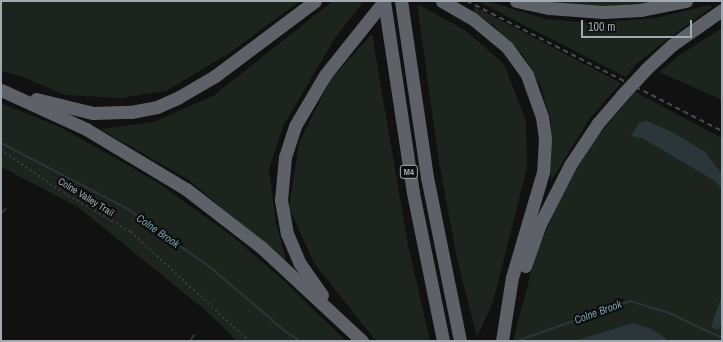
<!DOCTYPE html>
<style>
body{margin:0}
#map{position:relative;width:723px;height:342px;overflow:hidden;background:#111112;font-family:"Archivo Narrow",sans-serif}
div>[style]{position:absolute}
[style*='--x']{left:calc(var(--x)*1px);top:calc(var(--y)*1px);width:calc(var(--w)*1px);rotate:calc(var(--a)*1deg)}
.green>*{inset:0;background:#1d241d}
.water>*{inset:0;background:#2a363a}
.stream>*{height:2px;margin:-1px;padding:0 1px;transform-origin:1px;border-radius:1px;background:#2a363a}
.path>*{height:1.5px;margin-top:-0.75px;transform-origin:0;background:repeating-linear-gradient(90deg,#383b3e 0 2px,transparent 0 5px)}
.motorway>*{height:13px;margin:-6.5px;padding:0 6.5px;transform-origin:6.5px;border-radius:6.5px;background:#5e6268}
.rail>*{height:2px;margin-top:-1px;transform-origin:0;background:repeating-linear-gradient(90deg,#494c50 0 5px,transparent 0 9px)}
.motorway-bridge>*{height:13px;margin:-6.5px;padding:0 6.5px;transform-origin:6.5px;border-radius:6.5px;background:#5e6268}
span{translate:-50% -50%;white-space:nowrap;text-align:center;line-height:1.15;-webkit-text-stroke:4px #0c0c0d;paint-order:stroke}
.shield-label span{padding:1px 3px;background:#0c0c0d;border:1px solid;border-radius:3px;-webkit-text-stroke-width:0}
.shield-label{font-size:9px;color:#a2aab3;font-weight:700}
.street-label{font-size:10px;color:#a2aab3}
.water-label{font-size:11px;color:#799fae;font-style:italic}
.frame{position:absolute;inset:0;border:2px solid #a2aab3;pointer-events:none}
.scale{position:absolute;left:581px;top:20px;width:111px;height:18px;box-sizing:border-box;border:2px solid #a2aab3;border-top:0;padding-left:5px;font-size:12px;line-height:14px;white-space:nowrap;color:#a2aab3;-webkit-text-stroke:3px #0c0c0d;paint-order:stroke}
</style>
<div id="map">
<div class="green">
<i style="clip-path:polygon(1px 1px,300px 1px,228px 54px,166px 91px,121px 98px,65px 95px,23px 77px,1px 71px)"></i>
<i style="clip-path:polygon(333px 1px,364px 1px,335px 38px,283px 126px,269px 169px,276px 223px,287px 264px,189px 180px,100px 129px,153px 122px,213px 96px)"></i>
<i style="clip-path:polygon(477px 1px,487px 1px,546px 19px,591px 23px,655px 18px,710px 5px,712px 7px,657px 47px,636px 64px,626px 77px)"></i>
<i style="clip-path:polygon(541px 1px,669px 1px,599px 7px)"></i>
<i style="clip-path:polygon(417px 4px,465px 30px,504px 64px,526px 121px,527px 168px,493px 302px,477px 337px,457px 259px,439px 162px)"></i>
<i style="clip-path:polygon(475px 7px,621px 83px,590px 118px,551px 181px,551px 120px,541px 87px,523px 55px,495px 27px,473px 11px)"></i>
<i style="clip-path:polygon(722px 28px,722px 100px,659px 72px,680px 55px)"></i>
<i style="clip-path:polygon(372px 34px,408px 245px,430px 341px,376px 341px,314px 263px,289px 208px,299px 143px,331px 79px)"></i>
<i style="clip-path:polygon(635px 92px,722px 138px,722px 341px,669px 341px,632px 323px,574px 341px,513px 341px,535px 257px,564px 189px,588px 148px)"></i>
<i style="clip-path:polygon(1px 103px,62px 128px,157px 182px,233px 237px,282px 279px,346px 341px,237px 341px,206px 311px,78px 207px,1px 167px)"></i>
</div>
<div class="water">
<i style="clip-path:polygon(647px 121px,674px 133px,705px 152px,722px 174px,722px 189px,715px 181px,642px 138px,631px 136px,639px 123px)"></i>
<i style="clip-path:polygon(722px 295px,722px 324px,718px 330px,711px 327px)"></i>
<i style="clip-path:polygon(632px 323px,652px 329px,669px 341px,574px 341px)"></i>
</div>
<div class="stream">
<i style="--x:1;--y:143;--w:141;--a:27.5"></i>
<i style="--x:126;--y:208;--w:103;--a:35.1"></i>
<i style="--x:210;--y:267;--w:100;--a:40.5"></i>
<i style="--x:286;--y:332;--w:17;--a:33"></i>
<i style="--x:1;--y:213;--w:6;--a:-39"></i>
<i style="--x:190;--y:341;--w:7;--a:-56"></i>
<i style="--x:517;--y:341;--w:120;--a:-19.5"></i>
<i style="--x:630;--y:301;--w:41;--a:17.1"></i>
<i style="--x:669;--y:313;--w:59;--a:25.3"></i>
</div>
<div class="path">
<i style="--x:1;--y:150;--w:76;--a:34.3"></i>
<i style="--x:64;--y:193;--w:78;--a:30.2"></i>
<i style="--x:131;--y:232;--w:161;--a:42.7"></i>
</div>
<div class="motorway">
<i style="--x:384;--y:1;--w:194;--a:81.4"></i>
<i style="--x:413;--y:193;--w:151;--a:78.5"></i>
<i style="--x:401;--y:1;--w:178;--a:81.6"></i>
<i style="--x:427;--y:177;--w:167;--a:78.6"></i>
<i style="--x:442;--y:1;--w:34;--a:30"></i>
<i style="--x:472;--y:18;--w:45;--a:39.6"></i>
<i style="--x:507;--y:47;--w:34;--a:54"></i>
<i style="--x:527;--y:75;--w:45;--a:70.3"></i>
<i style="--x:542;--y:117;--w:21;--a:82"></i>
<i style="--x:545;--y:138;--w:34;--a:93"></i>
<i style="--x:543;--y:172;--w:109;--a:106.4"></i>
<i style="--x:512;--y:277;--w:65;--a:98.9"></i>
<i style="--x:516;--y:1;--w:34;--a:12"></i>
<i style="--x:549;--y:8;--w:54;--a:4.2"></i>
<i style="--x:603;--y:12;--w:37;--a:-3"></i>
<i style="--x:640;--y:10;--w:47;--a:-11.1"></i>
<i style="--x:646;--y:69;--w:35;--a:-43"></i>
<i style="--x:672;--y:45;--w:61;--a:-35"></i>
<i style="--x:1;--y:90;--w:94;--a:24.6"></i>
<i style="--x:86;--y:129;--w:117;--a:31"></i>
<i style="--x:186;--y:189;--w:95;--a:37.7"></i>
<i style="--x:261;--y:247;--w:138;--a:42.9"></i>
<i style="--x:36;--y:99;--w:59;--a:13.8"></i>
<i style="--x:93;--y:113;--w:38;--a:-2"></i>
<i style="--x:131;--y:112;--w:26;--a:-11"></i>
<i style="--x:157;--y:107;--w:24;--a:-24"></i>
<i style="--x:179;--y:97;--w:42;--a:-30.3"></i>
<i style="--x:215;--y:76;--w:125;--a:-36.9"></i>
<i style="--x:525;--y:266;--w:45;--a:-70.3"></i>
<i style="--x:540;--y:224;--w:66;--a:-63"></i>
<i style="--x:570;--y:165;--w:50;--a:-56.3"></i>
<i style="--x:598;--y:123;--w:37;--a:-49"></i>
<i style="--x:322;--y:295;--w:38;--a:-125"></i>
<i style="--x:300;--y:264;--w:33;--a:-113"></i>
<i style="--x:287;--y:234;--w:35;--a:-100"></i>
<i style="--x:281;--y:200;--w:43;--a:-84.7"></i>
<i style="--x:285;--y:157;--w:33;--a:-72"></i>
<i style="--x:295;--y:126;--w:59;--a:-59.5"></i>
<i style="--x:325;--y:75;--w:95;--a:-51.4"></i>
</div>
<div class="rail">
<i style="--x:467;--y:1;--w:286;--a:27"></i>
</div>
<div class="motorway-bridge">
<i style="--x:622;--y:95;--w:35;--a:-47"></i>
</div>
<div class="shield-label">
<span style="left:409px;top:172px">M4</span>
</div>
<div class="street-label">
<span style="left:86px;top:197px;rotate:32deg">Colne Valley Trail</span>
</div>
<div class="water-label">
<span style="left:158px;top:231px;rotate:35deg">Colne Brook</span>
<span style="left:598px;top:312px;rotate:-20deg">Colne Brook</span>
</div>
<div class="frame"></div>
<div class="scale">100 m</div>
</div>
